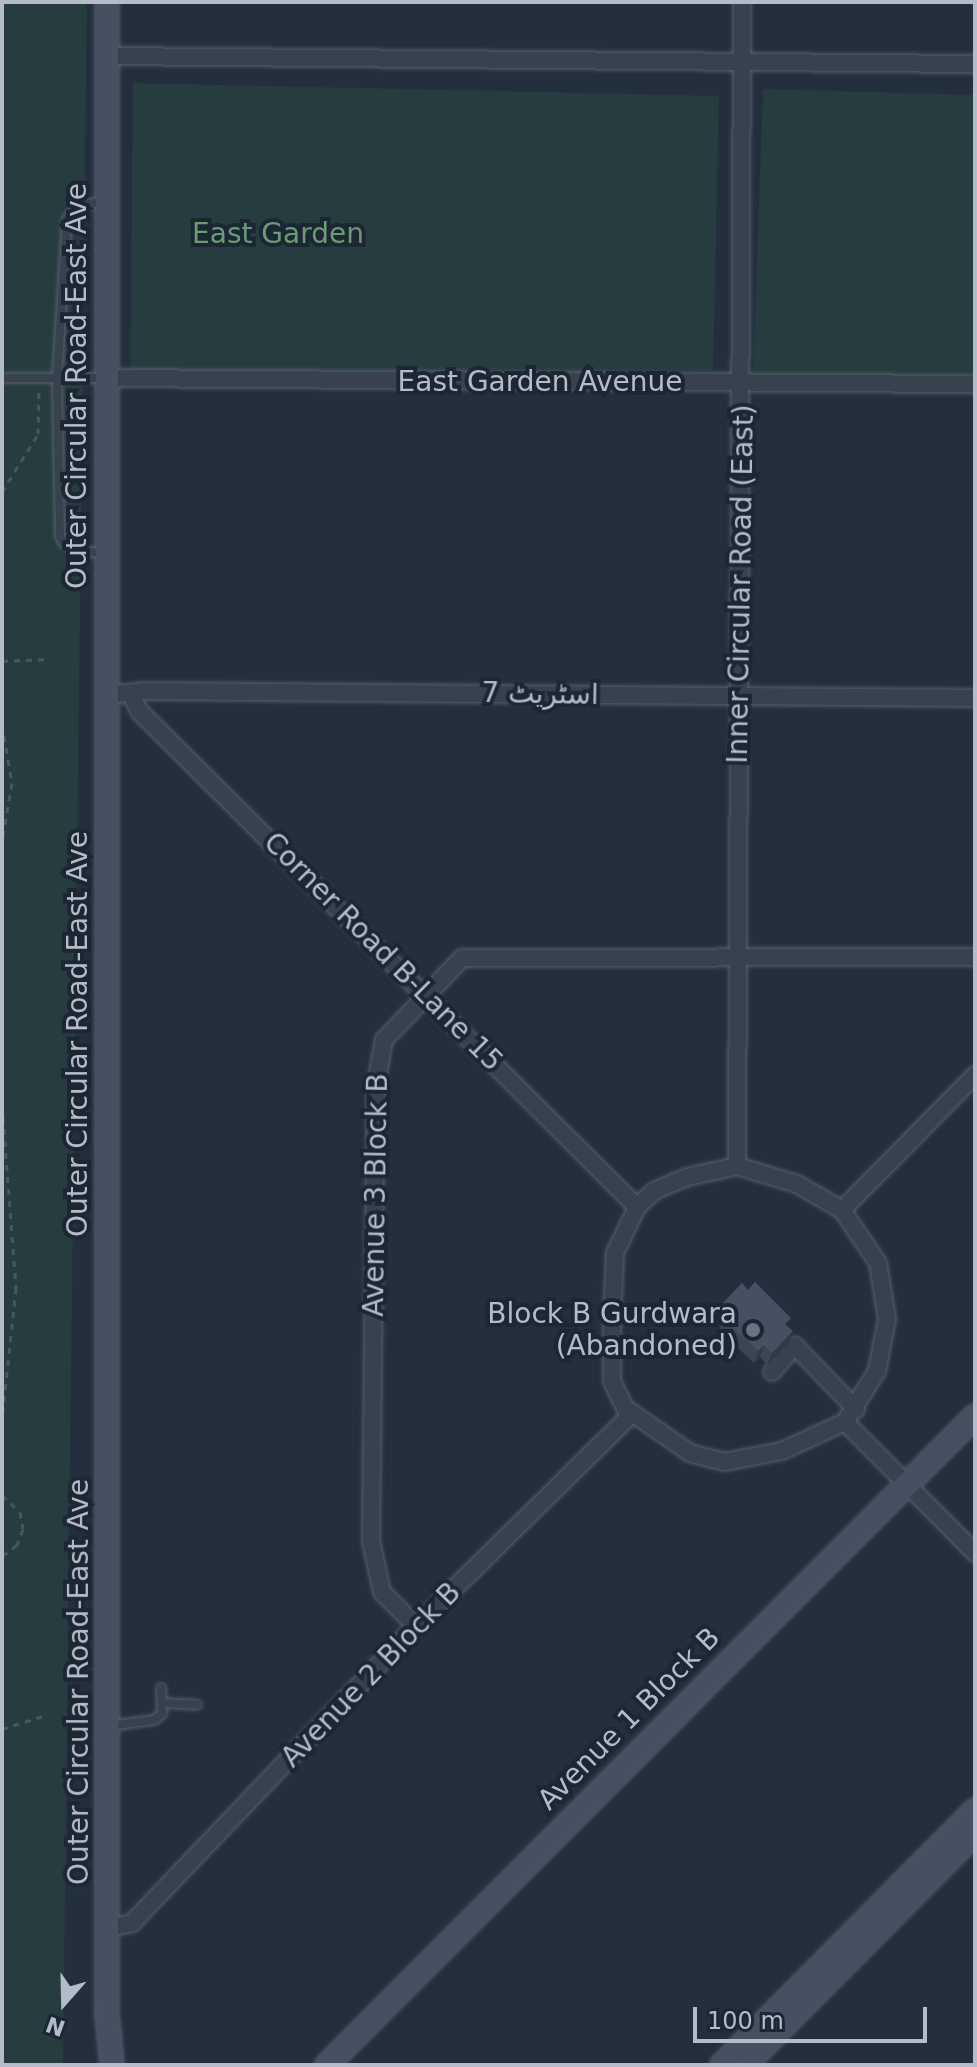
<!DOCTYPE html>
<meta charset="utf-8">
<style>
body{margin:0}
#map{position:relative;width:977px;height:2067px;overflow:hidden;background:#242f3e;font-family:"DejaVu Sans","Noto Sans Arabic",sans-serif}
div>[style]{position:absolute}
[style*='--x']{left:calc(var(--x)*1px);top:calc(var(--y)*1px);width:calc(var(--w)*1px);rotate:calc(var(--a)*1deg)}
.green>*{inset:0;background:#263c3f}
.path>*{height:3px;margin-top:-1.5px;transform-origin:0;background:repeating-linear-gradient(90deg,#44595c 0 6px,transparent 0 12px)}
.roads{filter:drop-shadow(0 0 2px #565f6c) drop-shadow(0 0 2px #565f6c)}
.lane>*{height:8px;margin:-4px;padding:0 4px;transform-origin:4px;border-radius:4px;background:#38414e}
.street>*{height:16px;margin:-8px;padding:0 8px;transform-origin:8px;border-radius:8px;background:#38414e}
.secondary>*{height:22px;margin:-11px;padding:0 11px;transform-origin:11px;border-radius:11px;background:#465061}
.wall>*{inset:0;background:#3b4654}
.shaded-wall>*{inset:0;background:#303945}
.building>*{inset:0;background:#455162}
.dots>*{width:22px;height:22px;translate:-50% -50%;box-sizing:border-box;border:4px solid #1d2633;border-radius:50%}
span{translate:-50% -50%;white-space:nowrap;text-align:center;line-height:1.15;-webkit-text-stroke:8px #1d2633;paint-order:stroke}
.park-label{font-size:28px;color:#6b9a76}
.street-label{font-size:28px;color:#b4bcc9}
.poi-label{font-size:28px;color:#b4bcc9}
.right{translate:-100% -50%;text-align:right}
.frame{position:absolute;inset:0;border:4px solid #b4bcc9;pointer-events:none}
.north{position:absolute;left:24px;top:1963px;width:80px;height:80px;-webkit-text-stroke:6px #1d2633;paint-order:stroke;rotate:200deg;font-size:22px;font-weight:700;line-height:32px;text-align:center;color:#b4bcc9}
.north::after{content:'';display:block;margin:auto;width:28px;height:36px;background:#b4bcc9;clip-path:polygon(50% 0,100% 100%,50% 72%,0 100%)}
.scale{position:absolute;left:693px;top:2007px;width:234px;height:36px;box-sizing:border-box;border:4px solid #b4bcc9;border-top:0;padding-left:10px;font-size:24px;line-height:28px;white-space:nowrap;color:#b4bcc9;-webkit-text-stroke:6px #1d2633;paint-order:stroke}
</style>
<div id="map">
<div class="green">
<i style="clip-path:polygon(2px 2px,87px 2px,63px 2065px,2px 2065px)"></i>
<i style="clip-path:polygon(133px 83px,719px 96px,713px 371px,130px 382px)"></i>
<i style="clip-path:polygon(763px 89px,975px 95px,975px 374px,753px 377px)"></i>
</div>
<div class="path">
<i style="--x:2;--y:492;--w:68;--a:-58.2"></i>
<i style="--x:38;--y:434;--w:44;--a:-88.7"></i>
<i style="--x:2;--y:661;--w:47;--a:-2.4"></i>
<i style="--x:2;--y:724;--w:60;--a:80.4"></i>
<i style="--x:12;--y:783;--w:59;--a:99.8"></i>
<i style="--x:2;--y:1029;--w:19;--a:90"></i>
<i style="--x:2;--y:1105;--w:184;--a:85.6"></i>
<i style="--x:16;--y:1288;--w:131;--a:96.1"></i>
<i style="--x:2;--y:1495;--w:25;--a:43"></i>
<i style="--x:20;--y:1512;--w:17;--a:80"></i>
<i style="--x:23;--y:1529;--w:17;--a:111"></i>
<i style="--x:17;--y:1545;--w:19;--a:144"></i>
<i style="--x:2;--y:1729;--w:43;--a:-17.6"></i>
</div>
<div class="roads">
<div class="lane">
<i style="--x:2;--y:378;--w:103;--a:0"></i>
<i style="--x:105;--y:553;--w:19;--a:-177"></i>
<i style="--x:86;--y:552;--w:23;--a:-160"></i>
<i style="--x:64;--y:544;--w:9;--a:-117"></i>
<i style="--x:60;--y:536;--w:158;--a:-91.1"></i>
<i style="--x:57;--y:378;--w:159;--a:-86.4"></i>
<i style="--x:67;--y:219;--w:17;--a:-50"></i>
<i style="--x:78;--y:206;--w:28;--a:-10"></i>
<i style="--x:162;--y:1703;--w:35;--a:3"></i>
<i style="--x:109;--y:1726;--w:45;--a:-7.6"></i>
<i style="--x:154;--y:1720;--w:10;--a:-37"></i>
<i style="--x:162;--y:1714;--w:26;--a:-92"></i>
</div>
<div class="street">
<i style="--x:108;--y:56;--w:867;--a:0.53"></i>
<i style="--x:105;--y:378;--w:870;--a:0.4"></i>
<i style="--x:108;--y:695;--w:36;--a:-6"></i>
<i style="--x:144;--y:691;--w:831;--a:0.48"></i>
<i style="--x:132;--y:696;--w:17;--a:65"></i>
<i style="--x:139;--y:711;--w:703;--a:44.88"></i>
<i style="--x:737;--y:1166;--w:1164;--a:-89.75"></i>
<i style="--x:737;--y:1166;--w:63;--a:16.7"></i>
<i style="--x:797;--y:1184;--w:52;--a:30"></i>
<i style="--x:842;--y:1210;--w:64;--a:55.8"></i>
<i style="--x:878;--y:1263;--w:57;--a:80.9"></i>
<i style="--x:887;--y:1319;--w:53;--a:100.9"></i>
<i style="--x:877;--y:1371;--w:60;--a:122.1"></i>
<i style="--x:845;--y:1422;--w:69;--a:155.3"></i>
<i style="--x:782;--y:1451;--w:58;--a:169.1"></i>
<i style="--x:725;--y:1462;--w:36;--a:-166"></i>
<i style="--x:690;--y:1453;--w:79;--a:-145.3"></i>
<i style="--x:625;--y:1408;--w:30;--a:-116"></i>
<i style="--x:612;--y:1381;--w:57;--a:-90"></i>
<i style="--x:612;--y:1324;--w:71;--a:-87.6"></i>
<i style="--x:615;--y:1253;--w:51;--a:-64.4"></i>
<i style="--x:637;--y:1207;--w:23;--a:-43"></i>
<i style="--x:654;--y:1191;--w:36;--a:-23"></i>
<i style="--x:687;--y:1177;--w:51;--a:-12.4"></i>
<i style="--x:842;--y:1210;--w:190;--a:-45.4"></i>
<i style="--x:772;--y:1372;--w:35;--a:-49"></i>
<i style="--x:795;--y:1346;--w:88;--a:45.9"></i>
<i style="--x:845;--y:1422;--w:185;--a:45.2"></i>
<i style="--x:416;--y:1626;--w:48;--a:-135"></i>
<i style="--x:382;--y:1592;--w:52;--a:-102.2"></i>
<i style="--x:371;--y:1541;--w:456;--a:-89.4"></i>
<i style="--x:376;--y:1085;--w:46;--a:-79.9"></i>
<i style="--x:384;--y:1040;--w:113;--a:-46.4"></i>
<i style="--x:462;--y:958;--w:513;--a:-0.11"></i>
<i style="--x:109;--y:1928;--w:24;--a:-12"></i>
<i style="--x:132;--y:1923;--w:411;--a:-46.3"></i>
<i style="--x:416;--y:1626;--w:301;--a:-44.5"></i>
</div>
<div class="secondary">
<i style="--x:107;--y:2;--w:2012;--a:90"></i>
<i style="--x:107;--y:2014;--w:51;--a:84.4"></i>
<i style="--x:327;--y:2065;--w:917;--a:-45.04"></i>
<i style="--x:722;--y:2065;--w:359;--a:-45.2"></i>
<i style="--x:745;--y:2065;--w:327;--a:-45.2"></i>
</div>
</div>
<div class="wall">
<i style="clip-path:polygon(723px 1303px,789px 1343px,767px 1365px,760px 1357px,754px 1363px,719px 1330px,723px 1319px,719px 1315px)"></i>
</div>
<div class="shaded-wall">
<i style="clip-path:polygon(793px 1331px,789px 1343px,767px 1365px,772px 1353px)"></i>
<i style="clip-path:polygon(764px 1345px,760px 1357px,754px 1363px,758px 1351px)"></i>
</div>
<div class="building">
<i style="clip-path:polygon(755px 1282px,791px 1318px,785px 1324px,793px 1331px,772px 1353px,764px 1345px,758px 1351px,723px 1318px,730px 1310px,723px 1303px,742px 1283px,748px 1290px)"></i>
</div>
<div class="dots">
<i style="left:753px;top:1330px;background:#6b7280"></i>
</div>
<div class="park-label">
<span style="left:278px;top:234px">East Garden</span>
</div>
<div class="street-label">
<span style="left:540px;top:382px">East Garden Avenue</span>
<span style="left:77px;top:386px;rotate:-90deg">Outer Circular Road-East Ave</span>
<span style="left:741px;top:584px;rotate:-89deg">Inner Circular Road (East)</span>
<span style="left:540px;top:694px;rotate:1deg">اسٹریٹ 7</span>
<span style="left:383px;top:952px;rotate:45deg">Corner Road B-Lane 15</span>
<span style="left:78px;top:1034px;rotate:-90deg">Outer Circular Road-East Ave</span>
<span style="left:376px;top:1195px;rotate:-89deg">Avenue 3 Block B</span>
<span style="left:371px;top:1675px;rotate:-46deg">Avenue 2 Block B</span>
<span style="left:79px;top:1682px;rotate:-90deg">Outer Circular Road-East Ave</span>
<span style="left:629px;top:1719px;rotate:-45deg">Avenue 1 Block B</span>
</div>
<div class="poi-label">
<span class="right" style="left:737px;top:1330px">Block B Gurdwara<br>(Abandoned)</span>
</div>
<div class="frame"></div>
<div class="north">N</div>
<div class="scale">100 m</div>
</div>
